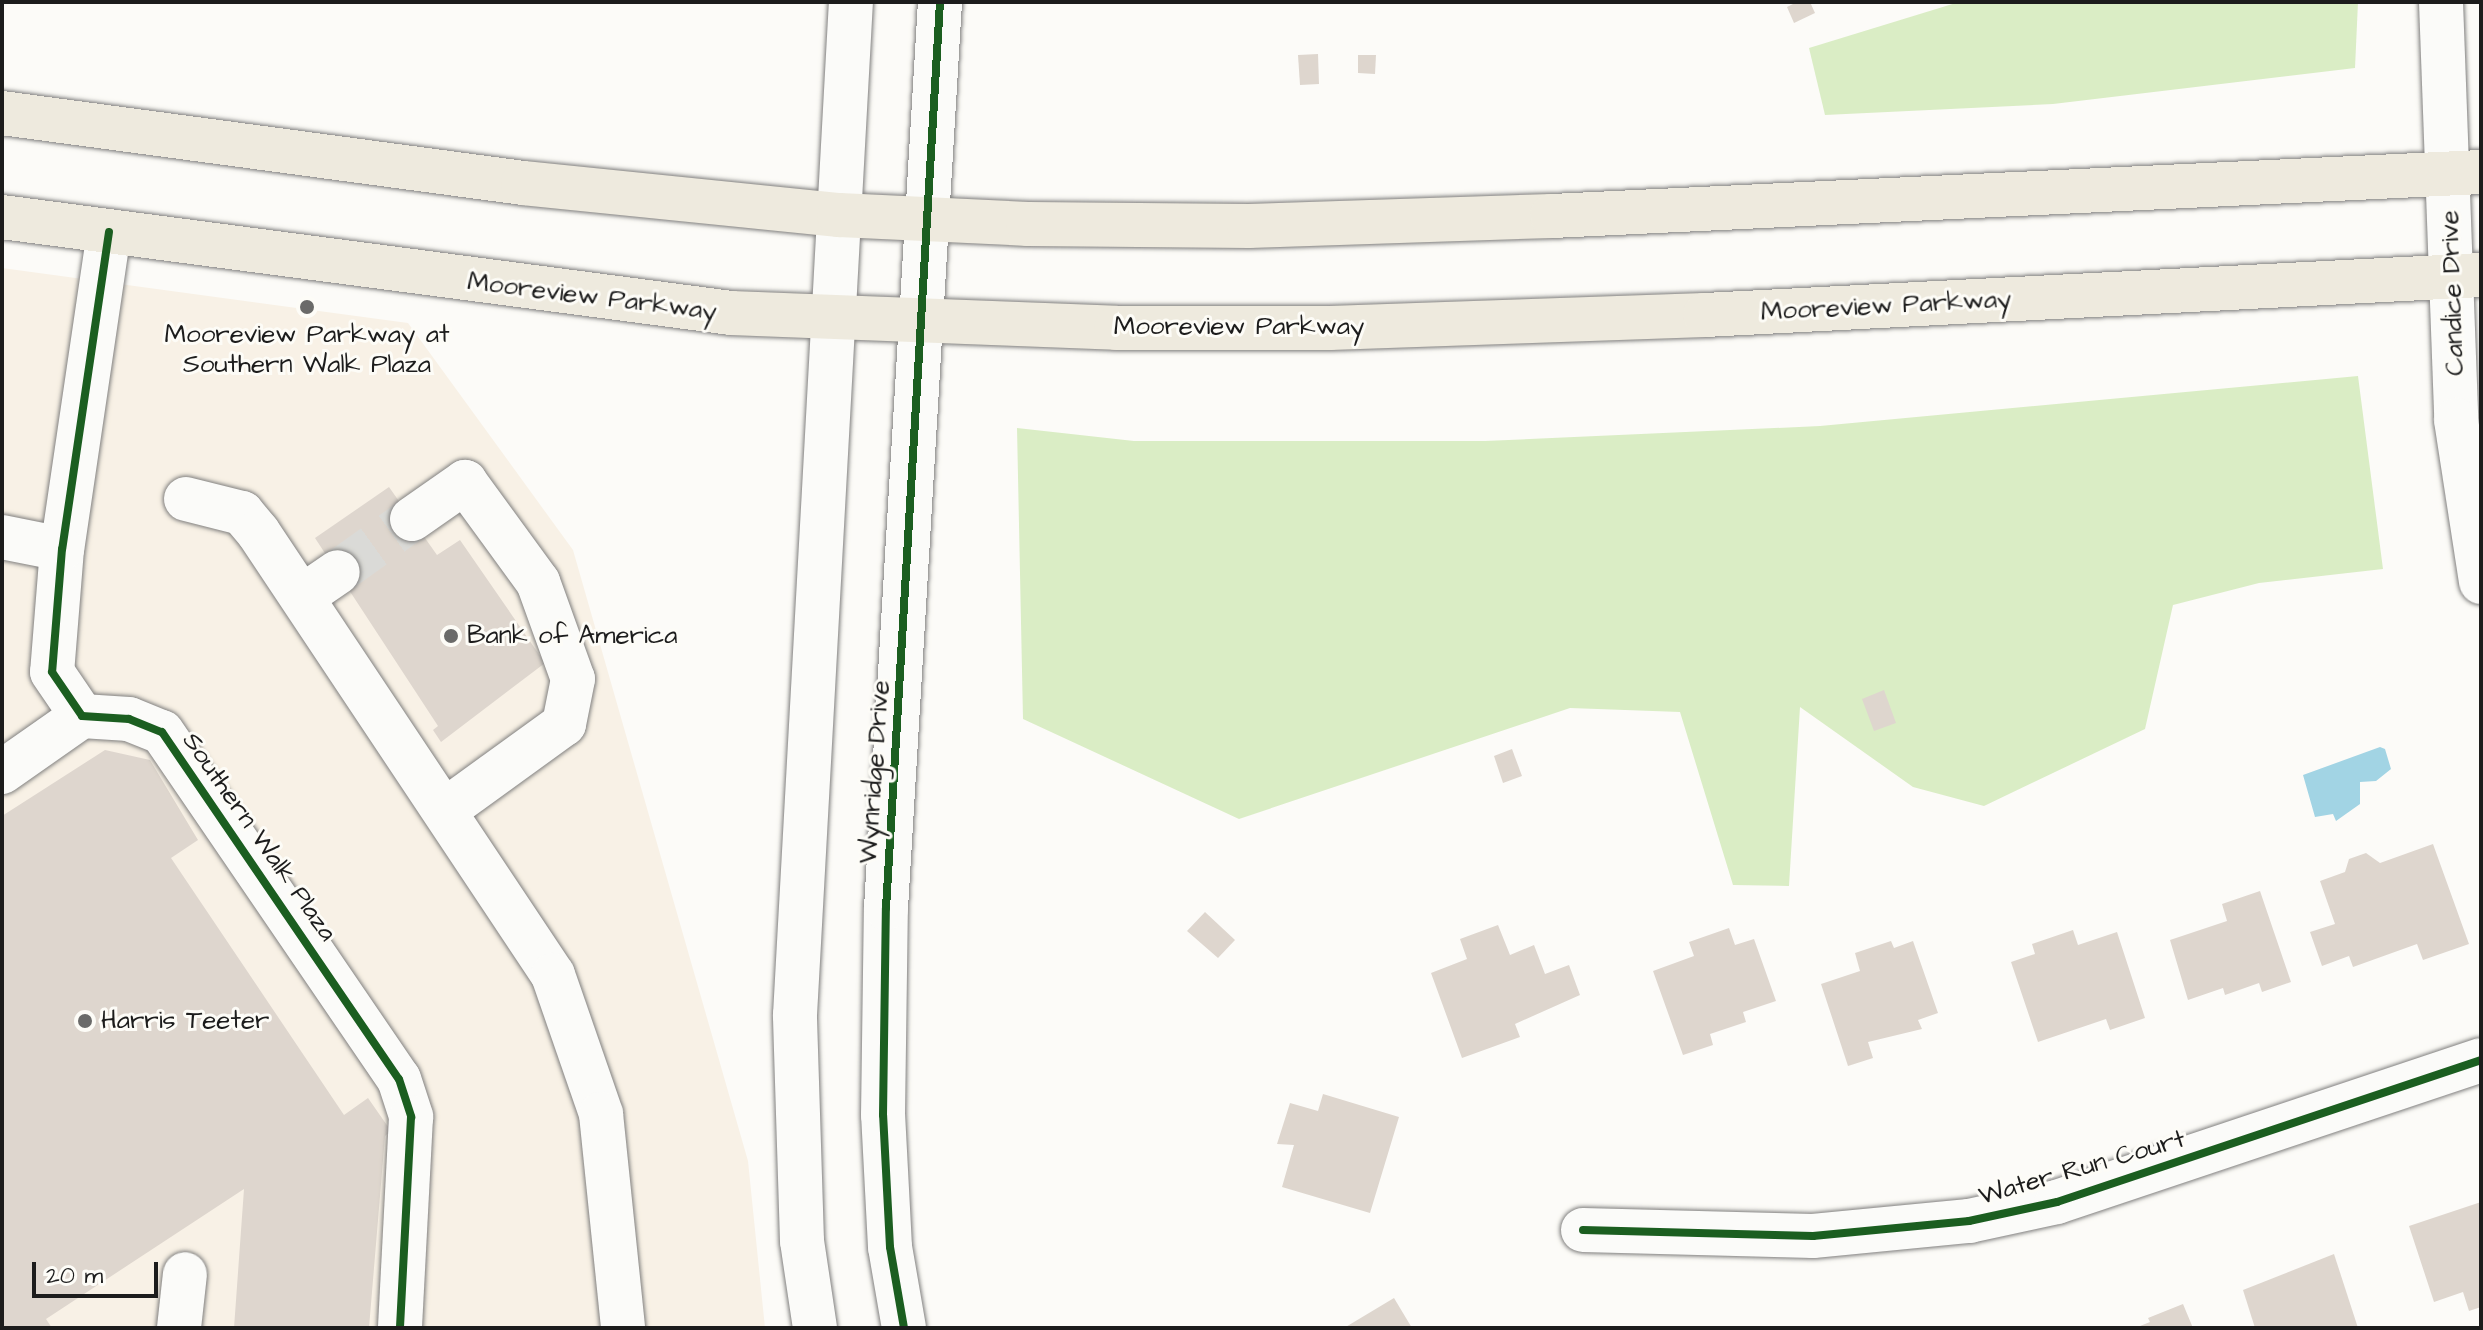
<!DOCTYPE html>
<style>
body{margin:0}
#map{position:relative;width:2483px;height:1330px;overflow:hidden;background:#fcfbf8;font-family:"Architects Daughter",sans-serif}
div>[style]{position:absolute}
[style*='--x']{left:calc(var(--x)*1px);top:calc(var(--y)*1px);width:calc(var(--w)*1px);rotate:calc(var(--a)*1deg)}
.built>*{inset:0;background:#f8f1e6}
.green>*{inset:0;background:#daedc5}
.water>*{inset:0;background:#a2d4e4}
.building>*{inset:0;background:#ded6ce}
.minor-tunnel>*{height:44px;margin-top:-22px;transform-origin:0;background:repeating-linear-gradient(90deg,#dadad7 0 44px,transparent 0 66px)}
.roads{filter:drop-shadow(0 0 2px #81807f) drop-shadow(0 0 2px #81807f)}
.minor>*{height:44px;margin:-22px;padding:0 22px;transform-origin:22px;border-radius:22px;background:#fbfbf9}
.major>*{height:44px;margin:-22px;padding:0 22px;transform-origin:22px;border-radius:22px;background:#eeeade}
.cycleway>*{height:8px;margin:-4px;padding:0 4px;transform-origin:4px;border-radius:4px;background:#1b5e20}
.dots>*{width:22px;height:22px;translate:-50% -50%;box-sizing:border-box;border:4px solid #fdfcf7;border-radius:50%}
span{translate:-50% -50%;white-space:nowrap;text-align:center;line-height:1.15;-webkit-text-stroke:6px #fdfcf7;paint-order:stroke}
.street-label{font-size:26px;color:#1c1c1c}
.poi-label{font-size:26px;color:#1c1c1c}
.left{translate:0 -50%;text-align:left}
.frame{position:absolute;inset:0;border:4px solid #1c1c1c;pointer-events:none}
.scale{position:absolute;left:32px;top:1262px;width:126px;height:36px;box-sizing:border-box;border:4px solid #1c1c1c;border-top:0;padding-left:10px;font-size:24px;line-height:28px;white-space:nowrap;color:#1c1c1c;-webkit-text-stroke:6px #fdfcf7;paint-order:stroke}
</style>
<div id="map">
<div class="built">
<i style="clip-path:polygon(2px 268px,408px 323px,573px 550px,748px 1161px,765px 1328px,2px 1328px)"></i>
</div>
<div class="green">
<i style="clip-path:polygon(1959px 2px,2358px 2px,2355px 68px,2053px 104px,1825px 115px,1809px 48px)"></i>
<i style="clip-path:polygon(2358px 376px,2383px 569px,2259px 583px,2173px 605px,2145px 729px,1984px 806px,1913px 787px,1800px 707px,1789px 886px,1733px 885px,1680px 712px,1570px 708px,1239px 819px,1023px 719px,1017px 428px,1134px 441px,1485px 441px,1820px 426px)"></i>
</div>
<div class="water">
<i style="clip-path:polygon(2380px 747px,2385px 749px,2391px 769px,2376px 781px,2360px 782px,2360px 804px,2336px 821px,2333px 814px,2315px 817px,2303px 775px)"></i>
</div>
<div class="building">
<i style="clip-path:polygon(1797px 2px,1810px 2px,1815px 13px,1794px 23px,1787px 7px)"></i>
<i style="clip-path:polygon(1318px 54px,1319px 84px,1300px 85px,1298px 55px)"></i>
<i style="clip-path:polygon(1358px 55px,1376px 55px,1375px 74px,1358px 73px)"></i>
<i style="clip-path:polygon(389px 487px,437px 555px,460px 540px,545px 663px,441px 742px,433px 730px,438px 726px,315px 538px)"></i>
<i style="clip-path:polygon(1884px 690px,1896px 723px,1874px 731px,1862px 699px)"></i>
<i style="clip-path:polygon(1512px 749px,1522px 776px,1503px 783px,1494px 756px)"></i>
<i style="clip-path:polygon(105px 750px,150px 760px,198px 840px,171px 858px,344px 1115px,368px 1098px,391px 1131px,385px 1136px,369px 1328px,234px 1328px,244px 1189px,46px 1319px,52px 1328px,2px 1328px,2px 816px)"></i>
<i style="clip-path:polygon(2433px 844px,2469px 944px,2423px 960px,2417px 944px,2353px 967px,2349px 956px,2322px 966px,2310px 932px,2335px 924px,2320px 881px,2345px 872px,2349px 859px,2366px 853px,2380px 863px)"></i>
<i style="clip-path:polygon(2260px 891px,2291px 982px,2262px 992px,2259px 983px,2225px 995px,2223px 988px,2188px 1000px,2170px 940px,2227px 921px,2222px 904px)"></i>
<i style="clip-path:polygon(1205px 912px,1235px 940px,1218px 958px,1187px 931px)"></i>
<i style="clip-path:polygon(1498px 925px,1510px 955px,1534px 945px,1545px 974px,1569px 965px,1580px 995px,1515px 1024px,1520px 1037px,1462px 1058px,1431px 973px,1467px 959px,1460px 939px)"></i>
<i style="clip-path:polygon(1729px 928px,1735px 945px,1754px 939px,1776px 1001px,1743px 1012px,1746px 1022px,1710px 1034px,1713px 1045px,1683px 1055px,1653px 971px,1694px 956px,1689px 942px)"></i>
<i style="clip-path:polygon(2073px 930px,2078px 945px,2117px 932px,2145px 1018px,2110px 1030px,2106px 1019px,2038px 1042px,2011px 962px,2035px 954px,2032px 944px)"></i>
<i style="clip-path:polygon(1891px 941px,1894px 948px,1913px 941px,1938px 1013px,1918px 1020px,1922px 1029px,1868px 1042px,1873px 1058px,1848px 1066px,1821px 984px,1860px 971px,1855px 953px)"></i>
<i style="clip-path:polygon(1323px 1094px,1399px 1117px,1370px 1213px,1282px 1187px,1294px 1145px,1277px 1144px,1290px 1103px,1318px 1111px)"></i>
<i style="clip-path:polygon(2481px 1202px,2481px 1307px,2469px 1311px,2463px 1292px,2434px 1302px,2409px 1226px)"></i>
<i style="clip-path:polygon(2334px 1254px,2358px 1328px,2255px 1328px,2243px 1290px)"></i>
<i style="clip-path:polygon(1394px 1298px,1412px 1328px,1344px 1328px)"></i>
<i style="clip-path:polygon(2183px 1304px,2193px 1328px,2135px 1328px,2150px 1322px,2148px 1318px)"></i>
</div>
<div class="minor-tunnel">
<i style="--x:338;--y:572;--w:91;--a:-35.6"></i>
</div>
<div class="roads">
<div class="minor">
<i style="--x:2441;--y:2;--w:418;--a:87.9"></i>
<i style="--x:2456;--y:420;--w:164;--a:81.2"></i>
<i style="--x:109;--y:232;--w:320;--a:98.4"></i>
<i style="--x:62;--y:549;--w:123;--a:94.6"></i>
<i style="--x:52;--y:672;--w:53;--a:55.7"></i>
<i style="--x:82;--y:716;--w:47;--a:3.7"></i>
<i style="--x:129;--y:719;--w:35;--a:22"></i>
<i style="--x:162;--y:732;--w:420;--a:55.7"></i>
<i style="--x:399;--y:1079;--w:40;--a:72"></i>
<i style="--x:411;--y:1117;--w:211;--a:93"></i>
<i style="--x:186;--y:499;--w:58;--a:14"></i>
<i style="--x:242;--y:513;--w:25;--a:50"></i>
<i style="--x:258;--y:532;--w:532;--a:56.34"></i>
<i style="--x:553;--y:975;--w:147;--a:70.9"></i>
<i style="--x:601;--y:1114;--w:215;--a:84.1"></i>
<i style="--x:412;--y:519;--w:65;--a:-34.9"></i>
<i style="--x:465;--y:482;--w:124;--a:53.9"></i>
<i style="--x:538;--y:582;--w:103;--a:70.2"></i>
<i style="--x:573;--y:679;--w:46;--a:101.3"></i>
<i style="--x:564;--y:724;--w:147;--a:144.1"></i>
<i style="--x:2;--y:537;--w:61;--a:11.3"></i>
<i style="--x:303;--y:596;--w:42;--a:-34.4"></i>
<i style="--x:2;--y:772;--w:98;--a:-35"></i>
<i style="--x:1583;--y:1230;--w:230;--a:1.5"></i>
<i style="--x:1813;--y:1236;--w:157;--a:-5.5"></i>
<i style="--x:1969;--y:1221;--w:90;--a:-12.2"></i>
<i style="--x:2057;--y:1202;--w:447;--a:-18.5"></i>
<i style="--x:179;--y:1328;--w:54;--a:-83.7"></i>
<i style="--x:815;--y:1328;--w:88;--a:-98.5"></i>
<i style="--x:802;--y:1241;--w:226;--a:-91.8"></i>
<i style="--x:795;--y:1015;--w:1015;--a:-86.84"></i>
<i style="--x:904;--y:1328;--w:82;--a:-99.8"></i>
<i style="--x:890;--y:1247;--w:132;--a:-93"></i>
<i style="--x:883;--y:1115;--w:207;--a:-89.2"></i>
<i style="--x:886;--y:908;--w:908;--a:-86.59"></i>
</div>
<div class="major">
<i style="--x:2;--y:113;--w:526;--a:7.65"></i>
<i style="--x:523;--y:183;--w:318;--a:5.8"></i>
<i style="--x:839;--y:215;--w:189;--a:2.7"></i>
<i style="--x:1028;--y:224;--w:221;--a:0.5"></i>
<i style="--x:1249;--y:226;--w:303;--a:-1.9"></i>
<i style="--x:1552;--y:216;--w:930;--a:-2.71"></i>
<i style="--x:2;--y:217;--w:735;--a:7.5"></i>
<i style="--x:731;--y:313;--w:385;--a:2.2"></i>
<i style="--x:1116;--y:328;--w:214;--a:0"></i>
<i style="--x:1330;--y:328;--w:375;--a:-2"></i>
<i style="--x:1705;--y:315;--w:777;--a:-2.95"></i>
</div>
</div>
<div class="cycleway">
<i style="--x:109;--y:232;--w:320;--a:98.4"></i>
<i style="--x:62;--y:549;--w:123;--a:94.6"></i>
<i style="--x:52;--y:672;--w:53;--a:55.7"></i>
<i style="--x:82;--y:716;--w:47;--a:3.7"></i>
<i style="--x:129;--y:719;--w:35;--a:22"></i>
<i style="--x:162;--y:732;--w:420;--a:55.7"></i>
<i style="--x:399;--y:1079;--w:40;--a:72"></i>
<i style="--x:411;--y:1117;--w:211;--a:93"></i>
<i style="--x:1583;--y:1230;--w:230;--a:1.5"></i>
<i style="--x:1813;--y:1236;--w:157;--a:-5.5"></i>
<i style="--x:1969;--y:1221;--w:90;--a:-12.2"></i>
<i style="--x:2057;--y:1202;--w:447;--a:-18.5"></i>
<i style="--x:904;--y:1328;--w:82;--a:-99.8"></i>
<i style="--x:890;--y:1247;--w:132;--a:-93"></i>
<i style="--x:883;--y:1115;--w:207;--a:-89.2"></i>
<i style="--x:886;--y:908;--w:908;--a:-86.59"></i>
</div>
<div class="dots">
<i style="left:307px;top:307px;background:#6a6a69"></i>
<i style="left:451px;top:636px;background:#6a6a69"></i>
<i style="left:85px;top:1021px;background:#6a6a69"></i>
</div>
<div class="street-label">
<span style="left:2453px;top:293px;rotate:-92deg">Candice Drive</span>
<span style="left:592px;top:297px;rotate:7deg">Mooreview Parkway</span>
<span style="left:1886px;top:306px;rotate:-3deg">Mooreview Parkway</span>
<span style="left:1239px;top:327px">Mooreview Parkway</span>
<span style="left:875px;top:772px;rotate:-86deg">Wynridge Drive</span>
<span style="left:259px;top:837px;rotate:55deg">Southern Walk Plaza</span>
<span style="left:2082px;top:1168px;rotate:-16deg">Water Run Court</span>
</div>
<div class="poi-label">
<span style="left:307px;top:350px">Mooreview Parkway at<br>Southern Walk Plaza</span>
<span class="left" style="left:467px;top:636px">Bank of America</span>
<span class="left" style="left:101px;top:1021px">Harris Teeter</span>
</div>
<div class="frame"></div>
<div class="scale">20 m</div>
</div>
